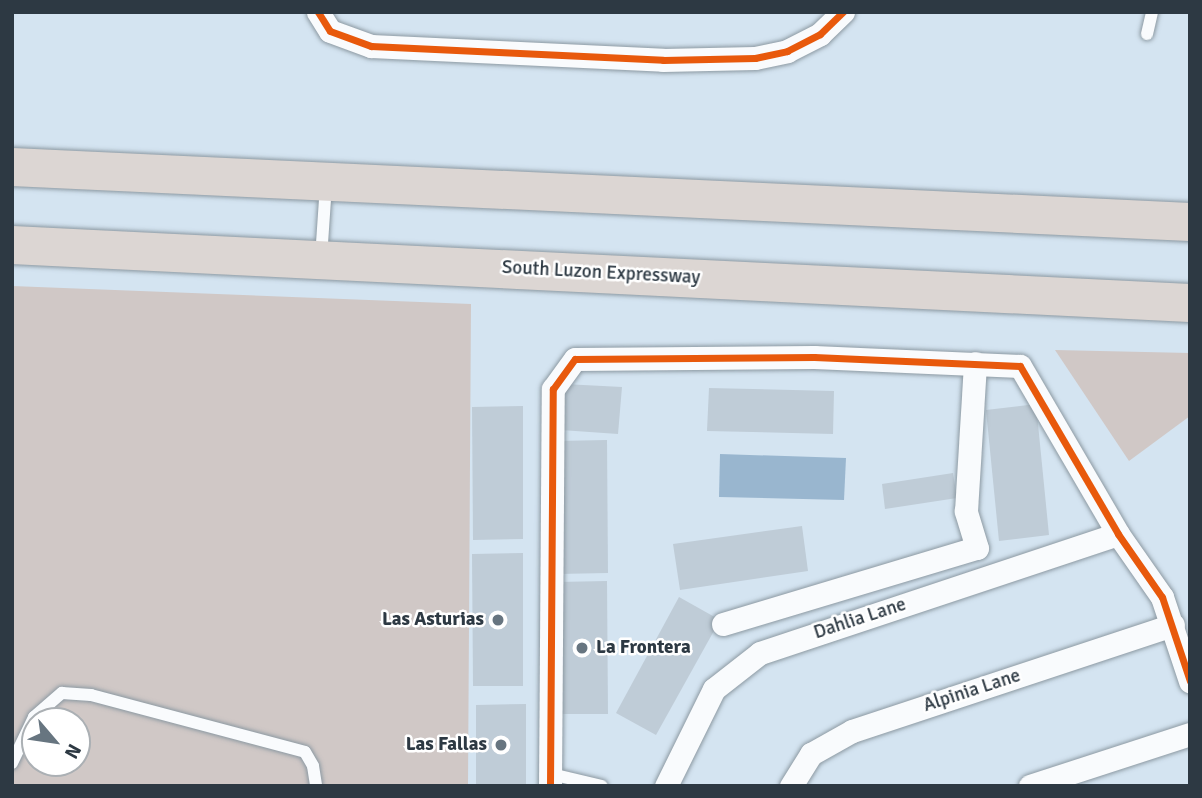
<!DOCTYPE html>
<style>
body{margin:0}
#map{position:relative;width:1202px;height:798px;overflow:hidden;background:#d4e4f1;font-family:Signika,sans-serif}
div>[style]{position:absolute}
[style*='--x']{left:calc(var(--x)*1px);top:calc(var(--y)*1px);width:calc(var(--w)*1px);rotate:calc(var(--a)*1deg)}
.green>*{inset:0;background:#d0c8c6}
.water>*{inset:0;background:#99b6cf}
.building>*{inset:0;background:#bfccd7}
.roads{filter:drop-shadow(0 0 2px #8c99a2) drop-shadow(0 0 2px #8c99a2)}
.lane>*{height:12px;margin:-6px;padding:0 6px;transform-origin:6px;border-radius:6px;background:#f9fbfd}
.street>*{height:23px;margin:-11.5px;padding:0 11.5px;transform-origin:11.5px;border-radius:11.5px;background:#f9fbfd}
.highway>*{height:38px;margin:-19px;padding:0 19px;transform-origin:19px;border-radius:19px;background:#dcd6d3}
.cycleway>*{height:7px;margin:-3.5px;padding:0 3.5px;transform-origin:3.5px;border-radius:3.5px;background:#e8590c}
.dots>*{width:19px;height:19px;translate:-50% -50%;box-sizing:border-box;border:4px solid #fff;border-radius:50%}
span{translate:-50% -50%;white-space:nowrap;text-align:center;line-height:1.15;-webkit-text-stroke:5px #fff;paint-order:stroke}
.street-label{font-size:19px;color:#2d3943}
.poi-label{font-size:19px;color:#2d3943;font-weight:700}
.right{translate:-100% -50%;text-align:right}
.left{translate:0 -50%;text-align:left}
.frame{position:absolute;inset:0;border:14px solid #2d3943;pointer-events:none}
.north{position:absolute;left:21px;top:707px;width:70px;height:70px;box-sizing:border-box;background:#fff;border:2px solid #abb0b4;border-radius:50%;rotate:119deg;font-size:19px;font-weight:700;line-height:28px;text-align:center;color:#2d3943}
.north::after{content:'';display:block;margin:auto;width:24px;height:32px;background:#677580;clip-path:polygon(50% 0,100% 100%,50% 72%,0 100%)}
</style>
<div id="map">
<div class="green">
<i style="clip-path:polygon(evenodd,12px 286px,471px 304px,468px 786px,12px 786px,12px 286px,35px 721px,77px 721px,77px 763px,35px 763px,35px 721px)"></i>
<i style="clip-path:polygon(1055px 350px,1190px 353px,1190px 416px,1129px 461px)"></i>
</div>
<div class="water">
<i style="clip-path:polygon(720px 454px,846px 458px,844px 500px,719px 497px)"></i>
</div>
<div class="building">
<i style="clip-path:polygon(564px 384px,622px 387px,618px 434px,561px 430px)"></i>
<i style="clip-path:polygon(709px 388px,834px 391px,833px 434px,707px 431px)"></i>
<i style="clip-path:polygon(1036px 404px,1049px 535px,999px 541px,986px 410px)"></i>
<i style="clip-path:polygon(523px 406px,523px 539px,473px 540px,472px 407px)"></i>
<i style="clip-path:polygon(607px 440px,608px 573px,558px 574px,557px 441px)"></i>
<i style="clip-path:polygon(953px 473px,957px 498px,885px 509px,882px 484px)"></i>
<i style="clip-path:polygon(802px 526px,808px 571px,680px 590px,673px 544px)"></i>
<i style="clip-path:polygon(523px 553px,523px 686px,473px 686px,472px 554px)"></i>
<i style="clip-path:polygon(607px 581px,608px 714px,557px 714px,557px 582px)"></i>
<i style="clip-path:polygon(679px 597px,720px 620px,656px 735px,616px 713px)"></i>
<i style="clip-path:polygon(526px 704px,526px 786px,476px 786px,476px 705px)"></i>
</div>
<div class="roads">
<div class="lane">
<i style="--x:1147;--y:34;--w:23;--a:-77"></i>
<i style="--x:321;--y:258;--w:73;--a:-86.1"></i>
<i style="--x:12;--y:763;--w:51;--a:-64.4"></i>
<i style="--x:34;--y:717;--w:37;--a:-41"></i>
<i style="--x:62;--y:693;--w:29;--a:4"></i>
<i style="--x:91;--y:695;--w:221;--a:14.9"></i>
<i style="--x:305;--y:752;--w:16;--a:60"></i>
<i style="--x:313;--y:766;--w:20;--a:81"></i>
<i style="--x:551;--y:774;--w:52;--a:13.2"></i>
</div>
<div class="street">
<i style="--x:318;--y:12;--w:22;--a:58"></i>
<i style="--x:330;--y:31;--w:44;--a:20.1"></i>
<i style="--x:371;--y:46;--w:292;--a:2.7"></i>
<i style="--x:663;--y:60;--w:92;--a:-1.2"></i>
<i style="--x:755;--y:58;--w:33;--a:-12"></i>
<i style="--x:787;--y:51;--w:37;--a:-27"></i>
<i style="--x:820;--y:34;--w:32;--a:-44"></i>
<i style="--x:723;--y:624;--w:265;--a:-16.7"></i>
<i style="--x:977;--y:548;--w:39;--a:-107"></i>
<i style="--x:966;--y:511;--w:148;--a:-86.5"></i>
<i style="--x:550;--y:786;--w:397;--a:-89.6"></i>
<i style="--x:553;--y:389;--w:37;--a:-54"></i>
<i style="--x:575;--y:359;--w:239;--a:-0.5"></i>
<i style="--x:814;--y:357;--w:206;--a:2.5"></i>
<i style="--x:1020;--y:366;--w:194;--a:59.7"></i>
<i style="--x:1118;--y:534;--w:77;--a:55.1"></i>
<i style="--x:1162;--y:597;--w:89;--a:71.6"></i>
<i style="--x:666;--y:786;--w:108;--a:-63.7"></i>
<i style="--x:714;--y:689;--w:58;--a:-38"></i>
<i style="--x:760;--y:653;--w:377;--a:-18.4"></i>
<i style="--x:791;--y:786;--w:38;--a:-58"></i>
<i style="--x:811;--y:754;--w:47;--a:-29.3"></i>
<i style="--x:852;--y:731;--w:338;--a:-18.3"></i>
<i style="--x:1030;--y:786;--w:168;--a:-18"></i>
</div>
<div class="highway">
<i style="--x:12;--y:167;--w:1179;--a:2.67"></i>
<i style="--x:12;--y:245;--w:1179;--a:2.82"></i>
</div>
</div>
<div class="cycleway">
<i style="--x:318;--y:12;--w:22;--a:58"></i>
<i style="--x:330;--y:31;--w:44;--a:20.1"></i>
<i style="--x:371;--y:46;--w:292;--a:2.7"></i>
<i style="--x:663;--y:60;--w:92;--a:-1.2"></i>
<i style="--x:755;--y:58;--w:33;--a:-12"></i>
<i style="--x:787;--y:51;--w:37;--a:-27"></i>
<i style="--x:820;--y:34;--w:32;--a:-44"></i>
<i style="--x:550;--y:786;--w:397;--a:-89.6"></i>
<i style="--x:553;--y:389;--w:37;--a:-54"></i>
<i style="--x:575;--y:359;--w:239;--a:-0.5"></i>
<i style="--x:814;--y:357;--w:206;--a:2.5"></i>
<i style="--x:1020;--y:366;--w:194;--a:59.7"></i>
<i style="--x:1118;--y:534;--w:77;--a:55.1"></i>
<i style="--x:1162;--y:597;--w:89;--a:71.6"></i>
</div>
<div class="dots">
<i style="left:498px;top:620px;background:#677580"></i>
<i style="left:582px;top:648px;background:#677580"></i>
<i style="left:501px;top:745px;background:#677580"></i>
</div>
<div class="street-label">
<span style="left:601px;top:273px;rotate:3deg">South Luzon Expressway</span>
<span style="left:860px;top:619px;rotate:-18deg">Dahlia Lane</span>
<span style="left:972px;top:691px;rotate:-18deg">Alpinia Lane</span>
</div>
<div class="poi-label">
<span class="right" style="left:484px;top:620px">Las Asturias</span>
<span class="left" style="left:596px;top:648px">La Frontera</span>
<span class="right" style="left:487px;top:745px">Las Fallas</span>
</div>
<div class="frame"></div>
<div class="north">N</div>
</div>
